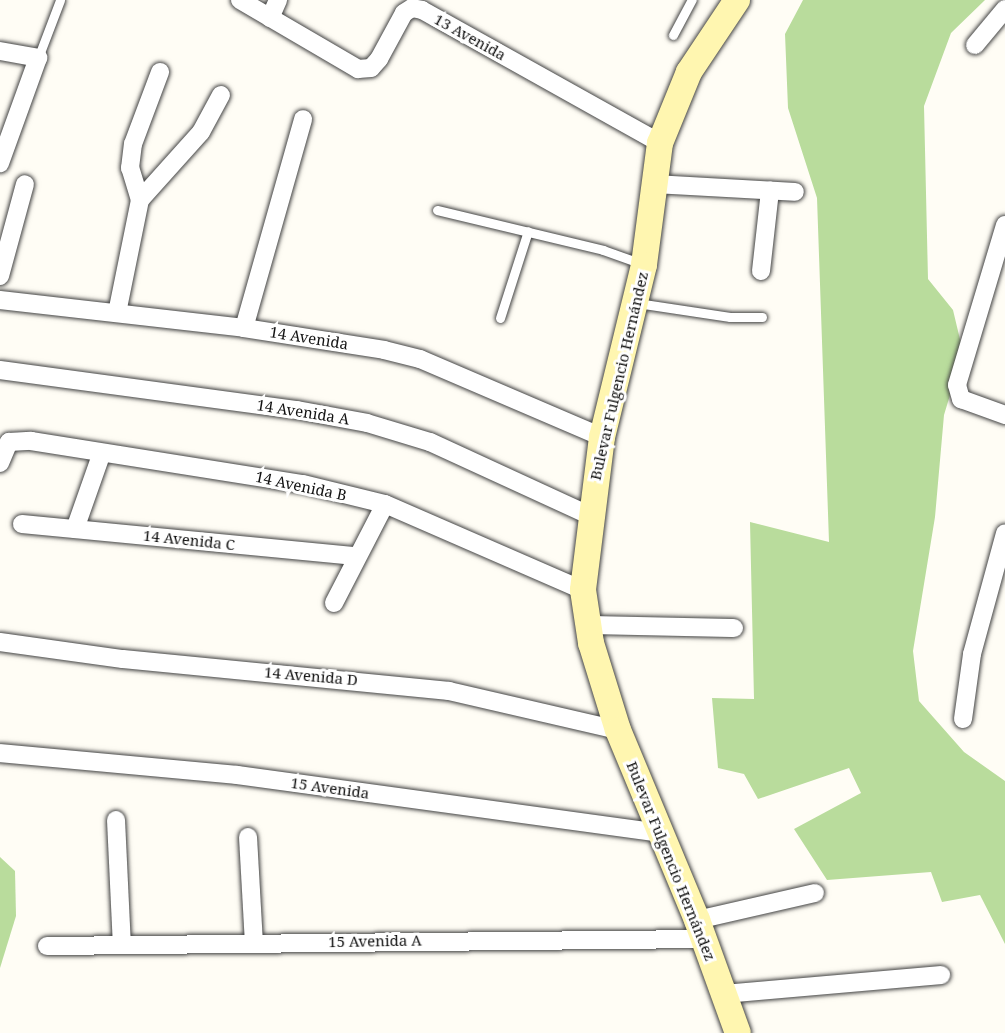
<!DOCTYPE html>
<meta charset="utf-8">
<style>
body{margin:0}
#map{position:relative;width:1005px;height:1033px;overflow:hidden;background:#fffdf5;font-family:"Noto Serif",serif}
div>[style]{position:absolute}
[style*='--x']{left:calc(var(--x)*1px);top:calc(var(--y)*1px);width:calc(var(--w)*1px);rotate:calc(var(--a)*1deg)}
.forest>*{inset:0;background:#b9dc9c}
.roads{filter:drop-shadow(0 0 2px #444) drop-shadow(0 0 2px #444)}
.lane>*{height:9px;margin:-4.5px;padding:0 4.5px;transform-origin:4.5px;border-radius:4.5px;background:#fff}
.street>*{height:18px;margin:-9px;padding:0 9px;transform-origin:9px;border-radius:9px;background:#fff}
.secondary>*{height:26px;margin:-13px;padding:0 13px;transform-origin:13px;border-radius:13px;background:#fff6b0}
span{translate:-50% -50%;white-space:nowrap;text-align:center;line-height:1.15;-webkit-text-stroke:6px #fff;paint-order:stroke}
.street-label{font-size:15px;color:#111}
</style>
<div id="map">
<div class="forest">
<i style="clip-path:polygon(803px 0,985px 0,951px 33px,924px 106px,928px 279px,953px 310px,963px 352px,944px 415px,935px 517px,913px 651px,919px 701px,964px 752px,1005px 781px,1005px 944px,980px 895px,942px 902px,931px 872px,827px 880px,794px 829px,861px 793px,849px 768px,758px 799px,744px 774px,718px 768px,712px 698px,754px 699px,750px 522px,829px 542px,817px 198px,788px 108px,785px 34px)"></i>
<i style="clip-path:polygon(0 857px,15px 871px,16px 916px,0 968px)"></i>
</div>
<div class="roads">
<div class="lane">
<i style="--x:673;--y:35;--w:40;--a:-62"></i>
<i style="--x:38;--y:58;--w:62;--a:-69.2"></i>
<i style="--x:437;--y:210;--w:171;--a:13.5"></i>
<i style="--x:603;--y:250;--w:41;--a:19.7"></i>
<i style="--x:637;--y:303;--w:94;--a:8.6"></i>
<i style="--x:730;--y:317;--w:32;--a:0"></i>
<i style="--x:500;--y:318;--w:91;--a:-72.2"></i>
</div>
<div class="street">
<i style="--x:240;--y:0;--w:137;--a:30.3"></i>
<i style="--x:358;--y:69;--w:13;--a:-4"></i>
<i style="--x:371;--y:68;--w:12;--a:-48"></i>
<i style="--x:379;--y:59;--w:52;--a:-61.5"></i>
<i style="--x:404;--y:13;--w:9;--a:-32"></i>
<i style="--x:412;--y:8;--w:10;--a:11"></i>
<i style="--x:422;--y:10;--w:273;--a:29.2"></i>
<i style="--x:270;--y:18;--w:20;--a:-66"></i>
<i style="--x:975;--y:45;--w:47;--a:-50.2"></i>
<i style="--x:0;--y:51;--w:39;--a:10"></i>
<i style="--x:38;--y:58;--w:112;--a:109.9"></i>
<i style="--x:654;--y:184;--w:141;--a:3.2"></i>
<i style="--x:140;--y:200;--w:34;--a:-107"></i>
<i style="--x:130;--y:168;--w:24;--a:-83"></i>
<i style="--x:133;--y:144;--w:77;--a:-69.4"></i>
<i style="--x:1005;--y:225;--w:167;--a:106.7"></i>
<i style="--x:957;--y:385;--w:15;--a:74"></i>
<i style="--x:961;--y:399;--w:47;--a:20"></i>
<i style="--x:761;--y:271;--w:81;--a:-83.6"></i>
<i style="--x:0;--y:276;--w:95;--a:-74.8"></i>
<i style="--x:0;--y:300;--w:246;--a:6.5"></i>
<i style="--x:244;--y:328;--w:142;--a:8.9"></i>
<i style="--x:384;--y:350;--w:37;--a:14"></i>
<i style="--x:420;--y:359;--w:198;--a:23.2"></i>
<i style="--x:117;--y:313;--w:115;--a:-78.5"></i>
<i style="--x:140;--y:200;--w:91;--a:-48.1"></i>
<i style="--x:201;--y:132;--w:42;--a:-61.6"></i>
<i style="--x:244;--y:328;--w:217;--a:-74.2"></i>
<i style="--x:0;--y:370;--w:300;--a:7.7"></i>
<i style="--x:297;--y:410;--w:71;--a:10.5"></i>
<i style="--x:367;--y:423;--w:66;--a:16.8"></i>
<i style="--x:430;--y:442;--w:175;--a:24.7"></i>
<i style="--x:0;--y:463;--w:23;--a:-67"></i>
<i style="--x:9;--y:442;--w:22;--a:-3"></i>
<i style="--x:31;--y:441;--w:275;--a:9"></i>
<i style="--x:303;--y:484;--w:84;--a:13.7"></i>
<i style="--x:385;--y:504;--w:216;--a:23.5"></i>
<i style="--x:22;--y:524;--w:335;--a:5.5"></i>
<i style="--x:75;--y:529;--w:78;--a:-70.6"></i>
<i style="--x:334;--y:603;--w:111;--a:-62.7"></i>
<i style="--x:588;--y:625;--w:146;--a:1.2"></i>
<i style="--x:0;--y:642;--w:124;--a:7.9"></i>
<i style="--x:123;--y:659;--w:328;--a:5.6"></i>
<i style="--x:449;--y:691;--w:173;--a:13"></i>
<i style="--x:963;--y:719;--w:66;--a:-82.1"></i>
<i style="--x:972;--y:654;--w:125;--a:-74.7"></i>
<i style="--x:0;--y:753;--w:238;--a:5.3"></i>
<i style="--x:237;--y:775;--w:427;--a:7.8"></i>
<i style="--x:116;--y:820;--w:125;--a:87.3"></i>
<i style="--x:248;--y:837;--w:106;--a:86.8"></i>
<i style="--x:697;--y:920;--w:121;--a:-12.9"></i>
<i style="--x:47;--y:946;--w:656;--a:-0.61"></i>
<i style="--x:724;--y:994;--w:218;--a:-5"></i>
</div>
<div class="secondary">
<i style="--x:737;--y:0;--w:87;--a:123.7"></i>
<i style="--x:689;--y:72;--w:77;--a:112.2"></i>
<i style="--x:660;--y:143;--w:123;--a:97.5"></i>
<i style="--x:644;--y:265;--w:177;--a:103.7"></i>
<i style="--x:602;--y:437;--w:154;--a:97.1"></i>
<i style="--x:583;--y:590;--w:54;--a:81.4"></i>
<i style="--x:591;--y:643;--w:91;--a:72.8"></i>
<i style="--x:618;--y:730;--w:206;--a:67.4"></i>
<i style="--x:697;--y:920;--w:120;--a:70.1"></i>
</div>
</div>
<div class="street-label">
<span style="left:470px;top:37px;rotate:29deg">13 Avenida</span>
<span style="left:309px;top:338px;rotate:9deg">14 Avenida</span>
<span style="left:619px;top:376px;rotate:-77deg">Bulevar Fulgencio Hernández</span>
<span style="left:303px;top:412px;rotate:9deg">14 Avenida A</span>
<span style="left:301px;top:486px;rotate:12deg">14 Avenida B</span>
<span style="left:189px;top:540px;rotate:6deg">14 Avenida C</span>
<span style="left:311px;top:676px;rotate:5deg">14 Avenida D</span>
<span style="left:330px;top:788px;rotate:8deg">15 Avenida</span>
<span style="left:671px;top:861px;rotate:68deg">Bulevar Fulgencio Hernández</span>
<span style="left:375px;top:941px;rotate:-1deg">15 Avenida A</span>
</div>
</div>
